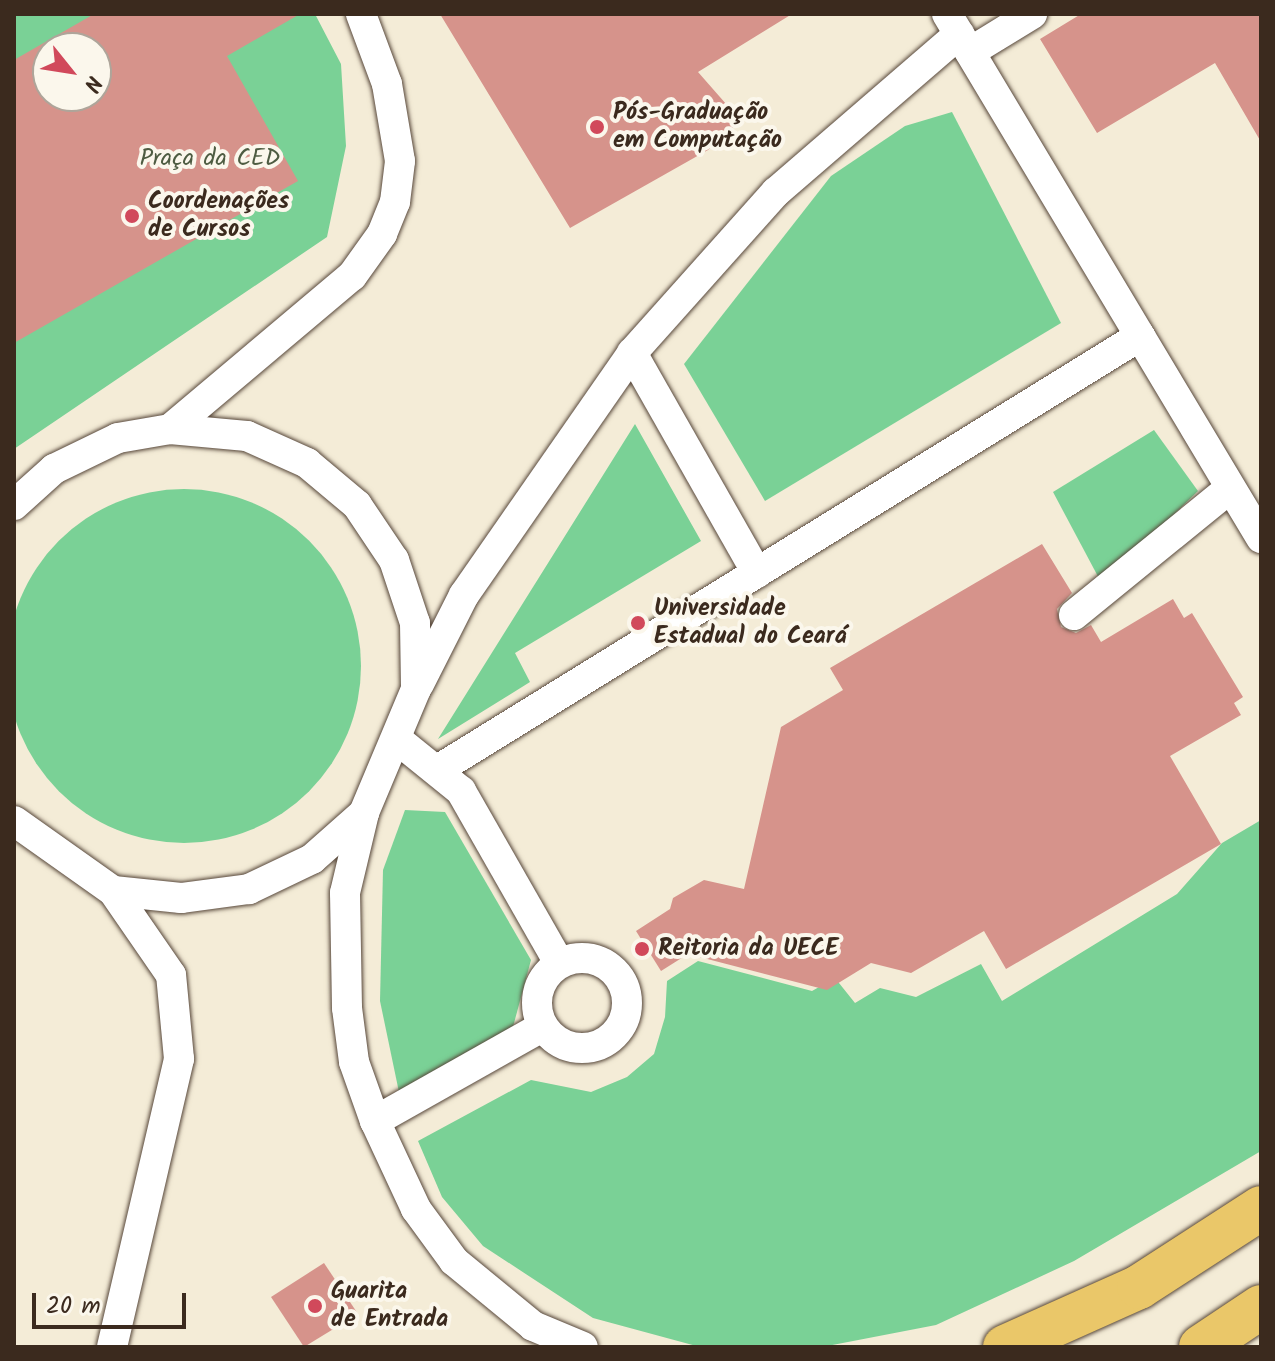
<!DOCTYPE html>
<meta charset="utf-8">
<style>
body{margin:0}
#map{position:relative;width:1275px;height:1361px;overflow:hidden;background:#f4ecd7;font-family:Kalam,sans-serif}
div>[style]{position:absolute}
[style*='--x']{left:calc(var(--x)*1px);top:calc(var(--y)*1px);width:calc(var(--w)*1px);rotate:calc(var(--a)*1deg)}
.green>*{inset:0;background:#7ad196}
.round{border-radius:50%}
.building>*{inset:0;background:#d6938b}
.roads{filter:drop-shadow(0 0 2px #57473a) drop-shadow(0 0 2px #57473a)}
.service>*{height:30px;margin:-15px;padding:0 15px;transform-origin:15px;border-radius:15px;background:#fff}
.service>.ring{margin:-15px;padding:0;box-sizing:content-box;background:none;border:30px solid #fff;border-radius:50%}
.primary>*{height:44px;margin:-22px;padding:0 22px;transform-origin:22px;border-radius:22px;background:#eac769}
.dots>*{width:22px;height:22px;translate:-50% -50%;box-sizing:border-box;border:4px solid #fbf7ec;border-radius:50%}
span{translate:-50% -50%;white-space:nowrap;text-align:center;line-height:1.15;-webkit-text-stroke:8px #fbf7ec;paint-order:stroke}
.poi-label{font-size:24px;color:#3b2a1e;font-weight:700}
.left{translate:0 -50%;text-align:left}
.park-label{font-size:24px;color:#4e5c42}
.frame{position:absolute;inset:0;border:16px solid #3b2a1e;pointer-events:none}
.north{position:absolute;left:32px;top:32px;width:80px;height:80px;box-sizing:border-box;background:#fbf7ec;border:2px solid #aea59a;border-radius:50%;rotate:120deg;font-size:22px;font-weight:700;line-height:32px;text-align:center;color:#3b2a1e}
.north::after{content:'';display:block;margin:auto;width:28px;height:36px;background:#d1495b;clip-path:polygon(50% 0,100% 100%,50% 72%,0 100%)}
.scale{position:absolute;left:32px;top:1293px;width:154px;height:36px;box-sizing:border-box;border:4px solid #3b2a1e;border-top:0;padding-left:10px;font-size:24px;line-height:28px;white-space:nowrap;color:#3b2a1e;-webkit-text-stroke:6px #fbf7ec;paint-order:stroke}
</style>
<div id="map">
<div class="green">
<i style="clip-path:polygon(evenodd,14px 14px,315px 14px,341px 64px,346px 146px,327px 237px,14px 449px,14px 14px,48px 48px,96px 48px,96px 96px,48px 96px,48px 48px)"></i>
<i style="clip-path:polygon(952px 112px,1061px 323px,765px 501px,684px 364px,831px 176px,905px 126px)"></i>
<i style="clip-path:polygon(635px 424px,701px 541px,515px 653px,530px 682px,438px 739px)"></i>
<i style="clip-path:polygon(1154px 430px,1198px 491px,1102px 584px,1053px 492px)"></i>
<i class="round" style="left:7px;top:489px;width:354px;height:354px"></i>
<i style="clip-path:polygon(405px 810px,445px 812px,531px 960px,510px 1038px,400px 1097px,380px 1001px,383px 870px)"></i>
<i style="clip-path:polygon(1261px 820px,1261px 1151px,1074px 1261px,936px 1325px,822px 1347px,700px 1347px,593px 1318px,483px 1246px,442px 1197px,418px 1141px,531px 1080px,591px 1092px,627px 1077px,654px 1054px,665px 1017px,667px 981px,698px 961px,812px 991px,835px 978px,855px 1003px,880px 988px,916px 997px,981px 964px,1002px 1001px,1177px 894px,1222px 843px)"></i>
</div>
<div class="building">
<i style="clip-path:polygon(evenodd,94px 14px,300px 14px,227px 56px,298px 181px,14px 343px,14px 60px,94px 14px,48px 48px,96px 48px,96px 96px,48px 96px,48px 48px)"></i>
<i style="clip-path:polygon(440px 14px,792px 14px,698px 72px,741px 121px,708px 150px,570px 228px)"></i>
<i style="clip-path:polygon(1081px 14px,1261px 14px,1261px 142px,1215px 63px,1097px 133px,1040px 39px)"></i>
<i style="clip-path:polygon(1042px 544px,1072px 593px,1057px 609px,1061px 627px,1076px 633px,1091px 625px,1101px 642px,1173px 599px,1184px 618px,1192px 613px,1243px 697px,1234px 703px,1241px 715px,1170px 756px,1221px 844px,1006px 969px,984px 931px,911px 973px,871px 963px,827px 990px,688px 954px,661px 971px,636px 931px,670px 909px,673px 898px,704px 880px,744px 889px,781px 727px,843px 690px,830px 668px)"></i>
<i style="clip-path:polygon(324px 1263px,358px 1314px,304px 1347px,271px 1297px)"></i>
</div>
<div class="roads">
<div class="service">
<i style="--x:947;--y:14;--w:611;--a:59.07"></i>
<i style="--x:970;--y:52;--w:73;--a:-31.5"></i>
<i style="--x:632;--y:353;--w:253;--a:60.4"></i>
<i style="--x:170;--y:429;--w:238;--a:-40.1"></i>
<i style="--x:352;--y:276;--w:52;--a:-54.5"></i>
<i style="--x:382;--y:234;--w:35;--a:-68"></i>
<i style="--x:395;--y:202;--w:41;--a:-83"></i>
<i style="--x:400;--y:161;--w:78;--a:-99.6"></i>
<i style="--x:387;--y:84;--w:75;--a:-110.4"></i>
<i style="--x:14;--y:505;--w:54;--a:-42"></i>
<i style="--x:54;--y:469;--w:71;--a:-25.8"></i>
<i style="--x:118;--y:438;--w:53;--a:-9.8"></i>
<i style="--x:170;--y:429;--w:77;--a:5.2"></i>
<i style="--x:247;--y:436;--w:66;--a:24.2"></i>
<i style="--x:307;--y:463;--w:65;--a:40"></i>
<i style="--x:357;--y:505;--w:66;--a:56.1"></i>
<i style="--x:394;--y:560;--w:66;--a:71.6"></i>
<i style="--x:415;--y:623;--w:66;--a:89.1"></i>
<i style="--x:416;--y:689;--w:134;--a:112.8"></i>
<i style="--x:364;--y:813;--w:69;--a:138.5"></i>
<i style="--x:312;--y:859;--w:70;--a:154.5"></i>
<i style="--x:249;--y:889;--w:69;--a:172.5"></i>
<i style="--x:181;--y:898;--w:68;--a:-174.1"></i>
<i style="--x:113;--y:891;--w:121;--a:-144.7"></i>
<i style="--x:1074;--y:615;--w:201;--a:-39.1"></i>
<i style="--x:419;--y:684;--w:100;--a:-63.2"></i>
<i style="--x:464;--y:595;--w:295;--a:-55.2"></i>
<i style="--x:632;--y:353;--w:216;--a:-48.2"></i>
<i style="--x:776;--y:192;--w:242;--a:-40.8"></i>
<i style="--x:398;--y:740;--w:81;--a:39"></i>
<i style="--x:461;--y:791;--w:198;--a:60.3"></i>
<i style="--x:439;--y:769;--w:824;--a:-31.7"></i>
<i style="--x:364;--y:813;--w:82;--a:103.4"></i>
<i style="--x:345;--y:893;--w:115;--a:89"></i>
<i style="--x:347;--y:1008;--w:54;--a:82.6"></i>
<i style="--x:354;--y:1062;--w:63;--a:70.4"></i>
<i style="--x:375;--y:1121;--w:97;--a:65"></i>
<i style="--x:416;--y:1209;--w:64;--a:53.8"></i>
<i style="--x:454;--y:1261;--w:102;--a:39.4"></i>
<i style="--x:533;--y:1326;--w:54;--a:22.8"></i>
<i class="ring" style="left:537px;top:958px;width:60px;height:60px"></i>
<i style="--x:375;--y:1121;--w:192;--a:-29.4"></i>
<i style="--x:112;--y:1347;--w:296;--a:-76.9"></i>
<i style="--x:179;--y:1059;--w:84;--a:-95.4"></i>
<i style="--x:171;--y:975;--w:102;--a:-124.6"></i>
</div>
<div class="primary">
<i style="--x:1005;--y:1347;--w:147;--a:-24.1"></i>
<i style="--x:1139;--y:1287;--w:145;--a:-32.9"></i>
<i style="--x:1201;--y:1347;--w:72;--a:-33.7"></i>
</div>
</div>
<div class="dots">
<i style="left:597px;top:127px;background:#d1495b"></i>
<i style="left:132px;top:216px;background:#d1495b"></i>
<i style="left:638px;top:623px;background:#d1495b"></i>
<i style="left:642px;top:949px;background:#d1495b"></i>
<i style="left:315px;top:1306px;background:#d1495b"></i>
</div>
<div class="poi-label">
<span class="left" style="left:613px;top:127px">Pós-Graduação<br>em Computação</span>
<span class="left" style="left:148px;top:216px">Coordenações<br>de Cursos</span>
<span class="left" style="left:654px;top:623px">Universidade<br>Estadual do Ceará</span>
<span class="left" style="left:658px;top:949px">Reitoria da UECE</span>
<span class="left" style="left:331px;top:1306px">Guarita<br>de Entrada</span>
</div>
<div class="park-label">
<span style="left:210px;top:159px">Praça da CED</span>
</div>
<div class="frame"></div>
<div class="north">N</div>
<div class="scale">20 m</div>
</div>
